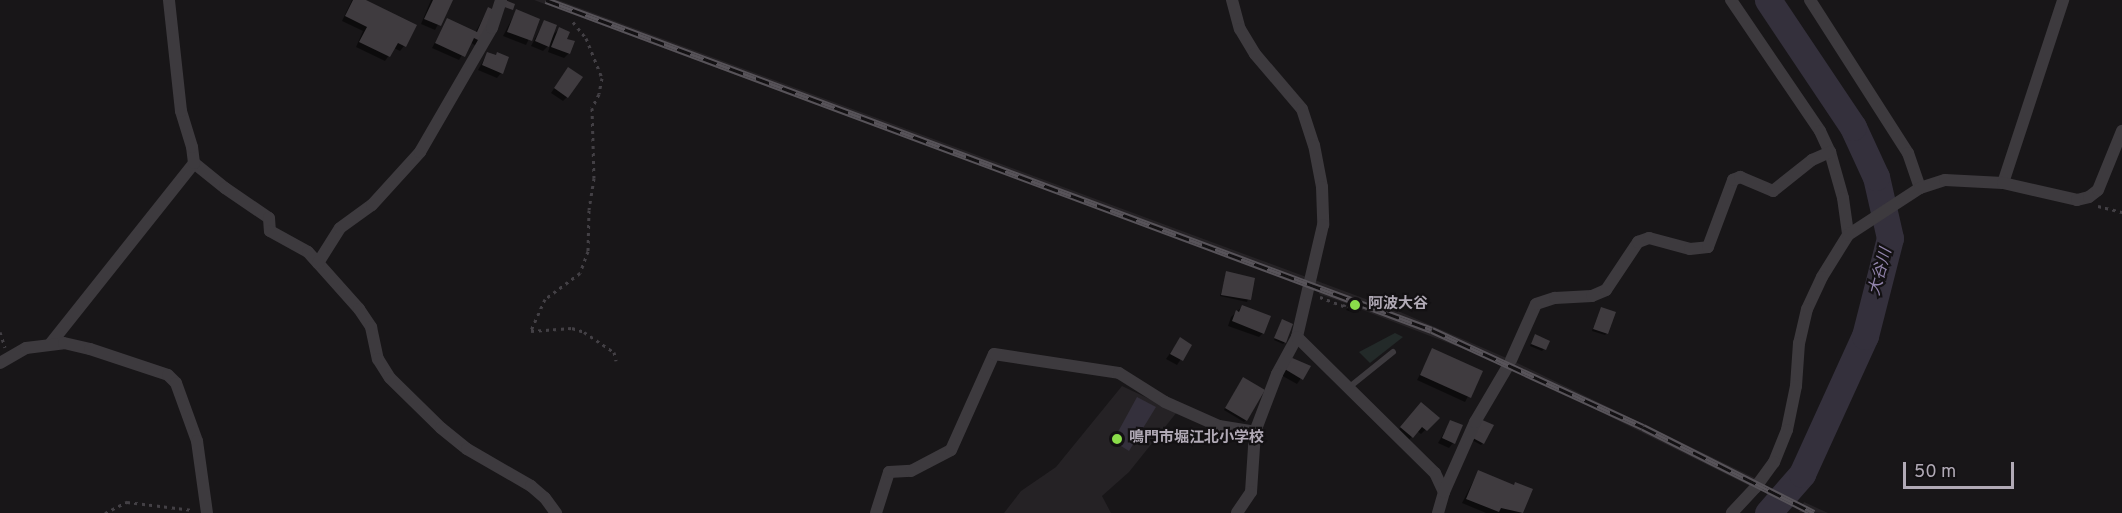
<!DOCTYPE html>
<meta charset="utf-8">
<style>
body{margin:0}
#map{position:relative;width:2122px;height:513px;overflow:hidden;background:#181618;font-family:Overpass,"Noto Sans JP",sans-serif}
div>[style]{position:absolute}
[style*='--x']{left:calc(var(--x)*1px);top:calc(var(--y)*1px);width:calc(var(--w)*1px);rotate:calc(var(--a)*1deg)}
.built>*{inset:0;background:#252225}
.green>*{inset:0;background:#232a29}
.water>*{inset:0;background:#34303c}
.shadow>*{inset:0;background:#0007}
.river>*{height:27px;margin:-13.5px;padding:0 13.5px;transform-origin:13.5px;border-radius:13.5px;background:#34303c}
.building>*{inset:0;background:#3f3b3f}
.path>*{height:3px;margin-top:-1.5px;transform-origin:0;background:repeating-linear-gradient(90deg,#434045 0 3px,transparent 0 7.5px)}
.service>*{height:6px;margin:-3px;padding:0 3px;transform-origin:3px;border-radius:3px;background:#3d3a3e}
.minor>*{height:12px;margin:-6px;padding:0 6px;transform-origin:6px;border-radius:6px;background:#3d3a3e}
.rail>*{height:7px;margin-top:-3.5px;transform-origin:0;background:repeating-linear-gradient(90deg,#131113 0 14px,#575359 0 28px);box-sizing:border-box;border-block:2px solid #575359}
.dots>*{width:16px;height:16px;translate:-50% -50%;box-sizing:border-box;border:3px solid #131113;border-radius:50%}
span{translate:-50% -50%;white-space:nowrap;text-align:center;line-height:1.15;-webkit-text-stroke:4.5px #131113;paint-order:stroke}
.poi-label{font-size:15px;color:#b1aab6;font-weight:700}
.left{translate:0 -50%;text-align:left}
.water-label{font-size:16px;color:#9385ad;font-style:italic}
.scale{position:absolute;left:1903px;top:462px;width:111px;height:27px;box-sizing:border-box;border:3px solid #b1aab6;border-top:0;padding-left:8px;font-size:18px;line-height:21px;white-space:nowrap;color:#b1aab6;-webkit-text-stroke:4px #131113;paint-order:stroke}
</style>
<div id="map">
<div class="built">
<i style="clip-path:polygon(534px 0,558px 0,1398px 311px,1511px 360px,1763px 482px,1758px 490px,1508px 366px,1360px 309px,1359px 312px,1347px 308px,1348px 304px,1319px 294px,1320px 291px)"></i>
<i style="clip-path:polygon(1122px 386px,1177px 412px,1129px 472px,1102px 496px,1111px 513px,1004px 513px,1021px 491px,1056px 467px)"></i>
<i style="clip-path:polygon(1804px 502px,1828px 513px,1799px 512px)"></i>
</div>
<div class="green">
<i style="clip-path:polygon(1395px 333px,1403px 337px,1370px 363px,1359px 352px)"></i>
</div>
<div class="water">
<i style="clip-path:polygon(1137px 397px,1156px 407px,1129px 451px,1113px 441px)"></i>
</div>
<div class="shadow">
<i style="clip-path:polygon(352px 0,364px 0,404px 46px,400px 51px,394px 48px,385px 61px,356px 47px,363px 31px,342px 21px)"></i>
<i style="clip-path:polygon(431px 0,451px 0,435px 30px,421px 24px)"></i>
<i style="clip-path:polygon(488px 9px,476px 46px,470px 42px,459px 60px,432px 48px,447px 20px,475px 33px)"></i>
<i style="clip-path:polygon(516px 11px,538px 20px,526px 45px,503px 36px)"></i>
<i style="clip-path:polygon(544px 22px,551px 37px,559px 29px,565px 39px,569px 53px,564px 58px,548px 52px,551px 43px,543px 51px,531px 46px)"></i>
<i style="clip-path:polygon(487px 54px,501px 73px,497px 78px,478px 70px)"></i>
<i style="clip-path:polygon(564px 74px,567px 97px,563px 101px,551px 93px)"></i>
<i style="clip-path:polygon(1227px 273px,1254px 279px,1247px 302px,1220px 296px)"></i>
<i style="clip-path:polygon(1349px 306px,1357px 311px,1355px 313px,1346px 310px)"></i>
<i style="clip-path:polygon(1242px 307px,1263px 333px,1259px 337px,1228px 326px,1231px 317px)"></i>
<i style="clip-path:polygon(1601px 308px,1607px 333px,1605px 335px,1592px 331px)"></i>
<i style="clip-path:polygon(1282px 321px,1285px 342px,1283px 344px,1274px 340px)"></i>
<i style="clip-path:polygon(1534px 338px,1544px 349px,1542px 351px,1530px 346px)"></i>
<i style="clip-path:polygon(1180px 339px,1190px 345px,1177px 365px,1166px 359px)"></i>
<i style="clip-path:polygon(1433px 350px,1481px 372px,1465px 402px,1417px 380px)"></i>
<i style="clip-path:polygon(1285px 364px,1309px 367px,1297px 384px,1279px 374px)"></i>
<i style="clip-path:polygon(1241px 381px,1246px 420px,1244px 422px,1224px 410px)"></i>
<i style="clip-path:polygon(1417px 408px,1427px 428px,1421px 434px,1417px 431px,1408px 441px,1397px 432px)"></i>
<i style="clip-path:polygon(1451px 421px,1453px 443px,1449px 448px,1438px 443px)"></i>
<i style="clip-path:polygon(1479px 422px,1483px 443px,1481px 445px,1470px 439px)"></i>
<i style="clip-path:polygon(1478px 472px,1513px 486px,1516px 483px,1531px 489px,1521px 513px,1486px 513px,1462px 503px)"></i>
</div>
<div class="river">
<i style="--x:1768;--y:513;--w:52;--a:-48.9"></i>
<i style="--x:1802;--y:474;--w:152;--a:-65.5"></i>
<i style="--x:1865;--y:336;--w:101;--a:-75.7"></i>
<i style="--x:1890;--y:238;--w:63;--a:-102.9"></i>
<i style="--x:1876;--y:177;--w:55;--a:-114.7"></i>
<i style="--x:1853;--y:127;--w:153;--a:-123.8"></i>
</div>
<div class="building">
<i style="clip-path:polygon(353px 0,366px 0,417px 25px,406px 47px,398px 43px,390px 57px,359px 42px,367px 27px,345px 16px)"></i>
<i style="clip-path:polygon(433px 0,453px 0,441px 26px,424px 19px)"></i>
<i style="clip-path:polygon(505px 0,515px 4px,513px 10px,502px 6px)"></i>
<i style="clip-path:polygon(488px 7px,496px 11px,482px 42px,474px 38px,465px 57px,435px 43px,447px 18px,477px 32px)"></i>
<i style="clip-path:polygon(516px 9px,540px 19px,532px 41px,507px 32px)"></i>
<i style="clip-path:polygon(544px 20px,557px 25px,549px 47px,535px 41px)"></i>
<i style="clip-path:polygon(559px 27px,570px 32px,567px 39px,575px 41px,570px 54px,551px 47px)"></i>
<i style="clip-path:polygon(487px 52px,496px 55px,497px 52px,509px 57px,503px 74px,482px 65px)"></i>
<i style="clip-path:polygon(568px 67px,583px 77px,568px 98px,554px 88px)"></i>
<i style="clip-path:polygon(1226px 271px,1255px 278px,1251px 300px,1221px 295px)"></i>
<i style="clip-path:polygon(1242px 305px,1271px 316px,1264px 334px,1232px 321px,1236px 310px,1239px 312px)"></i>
<i style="clip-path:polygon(1348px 305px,1360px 309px,1359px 312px,1347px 308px)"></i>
<i style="clip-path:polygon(1601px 307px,1616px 312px,1608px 334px,1593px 329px)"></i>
<i style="clip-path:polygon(1282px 319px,1293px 324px,1286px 343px,1274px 338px)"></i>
<i style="clip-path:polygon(1535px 334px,1550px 341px,1546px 350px,1531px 344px)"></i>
<i style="clip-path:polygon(1180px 337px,1192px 345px,1183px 361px,1170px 354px)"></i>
<i style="clip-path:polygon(1432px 348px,1483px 371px,1471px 398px,1420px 375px)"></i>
<i style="clip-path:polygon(1290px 357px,1311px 366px,1303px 380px,1283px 368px)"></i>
<i style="clip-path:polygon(1243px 377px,1265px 390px,1247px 421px,1225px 408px)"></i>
<i style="clip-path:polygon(1421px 402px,1440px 418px,1427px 431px,1422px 427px,1413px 438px,1400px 427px)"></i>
<i style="clip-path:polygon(1480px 419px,1494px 425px,1484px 444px,1471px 437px)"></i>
<i style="clip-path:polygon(1450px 420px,1463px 425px,1455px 444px,1442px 438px)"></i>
<i style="clip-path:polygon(1478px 470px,1514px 485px,1515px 482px,1533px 489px,1523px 513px,1501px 508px,1499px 512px,1466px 499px)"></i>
</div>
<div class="path">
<i style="--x:573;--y:22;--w:21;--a:51"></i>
<i style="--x:586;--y:38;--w:43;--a:68.2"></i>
<i style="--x:602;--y:78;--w:16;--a:101"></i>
<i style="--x:599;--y:94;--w:16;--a:117"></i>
<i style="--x:592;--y:108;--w:70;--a:88.4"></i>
<i style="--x:594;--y:178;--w:32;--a:99"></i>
<i style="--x:589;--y:210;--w:41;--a:91.4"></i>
<i style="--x:588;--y:251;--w:23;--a:110"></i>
<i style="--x:580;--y:273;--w:44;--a:143.4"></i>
<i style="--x:545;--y:299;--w:35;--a:114"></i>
<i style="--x:531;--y:331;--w:41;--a:-4.2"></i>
<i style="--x:572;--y:328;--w:13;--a:18"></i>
<i style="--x:584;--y:332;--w:36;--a:34"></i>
<i style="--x:614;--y:352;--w:9;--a:77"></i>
<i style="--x:2098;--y:206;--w:25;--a:14"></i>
<i style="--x:1320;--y:297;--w:26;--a:21"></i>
<i style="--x:1344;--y:306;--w:2;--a:-63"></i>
<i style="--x:0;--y:332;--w:16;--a:72"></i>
<i style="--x:105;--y:513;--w:25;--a:-27"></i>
<i style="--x:127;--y:502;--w:66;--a:6.9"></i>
</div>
<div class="service">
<i style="--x:1347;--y:389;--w:59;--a:-38.8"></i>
</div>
<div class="minor">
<i style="--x:1232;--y:0;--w:30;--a:75"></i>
<i style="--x:1240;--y:29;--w:29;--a:59"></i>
<i style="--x:1255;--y:54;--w:72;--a:49.5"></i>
<i style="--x:1302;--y:109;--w:38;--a:72"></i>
<i style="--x:1314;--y:145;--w:43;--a:79.2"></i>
<i style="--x:1322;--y:187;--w:38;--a:88"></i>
<i style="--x:1323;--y:225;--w:115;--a:103.1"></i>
<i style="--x:1297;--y:337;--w:42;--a:118.4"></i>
<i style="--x:1277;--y:374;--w:62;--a:110.8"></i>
<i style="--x:1255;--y:432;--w:60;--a:93.8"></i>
<i style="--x:1251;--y:492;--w:25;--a:124"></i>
<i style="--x:1731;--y:0;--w:158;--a:55.8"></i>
<i style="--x:1820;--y:131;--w:23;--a:65"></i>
<i style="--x:1830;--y:152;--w:48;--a:74.2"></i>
<i style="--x:1843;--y:198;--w:37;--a:82"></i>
<i style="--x:1848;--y:235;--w:49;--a:121.8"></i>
<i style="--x:1822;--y:277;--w:35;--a:115"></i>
<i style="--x:1807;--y:309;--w:35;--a:103"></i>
<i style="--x:1799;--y:343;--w:43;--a:94"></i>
<i style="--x:1796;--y:386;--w:45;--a:101.6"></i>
<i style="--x:1787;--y:430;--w:35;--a:112"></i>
<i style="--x:1774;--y:462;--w:32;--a:126"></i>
<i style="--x:1755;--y:488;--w:34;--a:133"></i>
<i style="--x:1810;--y:0;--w:182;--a:57.4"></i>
<i style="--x:1908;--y:153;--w:37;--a:71"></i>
<i style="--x:1920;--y:188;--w:86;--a:146.9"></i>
<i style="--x:194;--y:163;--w:40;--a:39"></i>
<i style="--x:225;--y:188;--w:53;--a:34.3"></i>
<i style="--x:269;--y:218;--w:13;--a:86"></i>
<i style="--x:270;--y:231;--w:43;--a:28.9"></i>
<i style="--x:308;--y:252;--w:15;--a:48"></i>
<i style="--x:318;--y:263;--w:62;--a:48.3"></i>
<i style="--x:359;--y:309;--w:22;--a:56"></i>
<i style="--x:371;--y:327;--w:33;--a:78"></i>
<i style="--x:378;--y:359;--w:22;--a:58"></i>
<i style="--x:390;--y:378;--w:71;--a:44.4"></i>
<i style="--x:441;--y:428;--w:33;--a:39"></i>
<i style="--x:467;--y:449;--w:74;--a:30"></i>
<i style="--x:531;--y:486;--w:18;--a:41"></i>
<i style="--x:545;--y:498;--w:19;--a:54"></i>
<i style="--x:2003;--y:183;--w:193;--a:-71.8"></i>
<i style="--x:1920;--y:188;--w:26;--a:-18"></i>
<i style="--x:1945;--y:180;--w:58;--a:3"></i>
<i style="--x:2003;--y:183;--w:76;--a:12.9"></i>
<i style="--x:2077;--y:200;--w:12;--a:-14"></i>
<i style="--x:2089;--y:197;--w:11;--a:-38"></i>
<i style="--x:2098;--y:190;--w:64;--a:-67.9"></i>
<i style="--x:318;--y:263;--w:41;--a:-57.8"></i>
<i style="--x:340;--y:228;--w:39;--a:-36"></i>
<i style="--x:372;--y:205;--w:72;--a:-47.8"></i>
<i style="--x:420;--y:152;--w:143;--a:-59.9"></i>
<i style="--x:492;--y:28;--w:29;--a:-72"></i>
<i style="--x:1297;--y:337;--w:194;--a:44.6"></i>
<i style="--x:1435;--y:473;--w:21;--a:65"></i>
<i style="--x:51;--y:343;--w:230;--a:-51.5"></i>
<i style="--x:194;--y:163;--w:16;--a:-97"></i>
<i style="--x:192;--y:147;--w:38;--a:-107"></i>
<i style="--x:181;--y:111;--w:112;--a:-96.2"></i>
<i style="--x:1511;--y:360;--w:61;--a:-65.9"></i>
<i style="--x:1536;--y:304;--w:20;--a:-18"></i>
<i style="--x:1555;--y:298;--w:37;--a:-3"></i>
<i style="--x:1592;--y:296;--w:15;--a:-23"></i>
<i style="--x:1606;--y:290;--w:58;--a:-56.3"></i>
<i style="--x:1638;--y:242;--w:12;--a:-20"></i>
<i style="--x:1649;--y:238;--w:42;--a:15"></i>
<i style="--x:1690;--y:249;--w:18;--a:-6"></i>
<i style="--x:1708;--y:247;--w:72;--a:-69.5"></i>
<i style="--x:1733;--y:180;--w:8;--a:-23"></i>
<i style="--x:1740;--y:177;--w:36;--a:23"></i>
<i style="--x:1773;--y:191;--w:50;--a:-38.5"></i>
<i style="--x:1812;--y:160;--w:20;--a:-24"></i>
<i style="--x:0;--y:363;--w:30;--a:-30"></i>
<i style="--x:26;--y:348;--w:38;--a:-7"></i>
<i style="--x:64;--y:343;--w:27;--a:13"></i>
<i style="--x:90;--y:349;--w:82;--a:18.4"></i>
<i style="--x:168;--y:375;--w:11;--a:45"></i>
<i style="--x:176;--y:383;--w:62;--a:70.1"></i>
<i style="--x:197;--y:441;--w:73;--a:82.1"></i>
<i style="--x:876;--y:513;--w:43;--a:-72.4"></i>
<i style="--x:889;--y:472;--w:22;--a:-3"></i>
<i style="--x:911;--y:471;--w:45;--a:-27.7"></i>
<i style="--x:951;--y:450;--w:105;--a:-65.9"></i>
<i style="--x:994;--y:354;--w:126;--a:8.6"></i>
<i style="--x:1119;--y:373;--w:54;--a:32.2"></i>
<i style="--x:1165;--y:402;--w:59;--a:24"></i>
<i style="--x:1219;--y:426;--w:36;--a:9"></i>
<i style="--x:1438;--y:513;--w:22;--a:-74"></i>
<i style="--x:1444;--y:492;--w:77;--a:-66.1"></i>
<i style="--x:1475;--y:422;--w:65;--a:-59.5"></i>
</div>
<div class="rail">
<i style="--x:546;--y:0;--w:945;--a:20.43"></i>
<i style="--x:1432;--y:330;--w:232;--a:24.7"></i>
<i style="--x:1643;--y:427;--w:191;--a:26.7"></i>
</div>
<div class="dots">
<i style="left:1355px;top:305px;background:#8bdd4a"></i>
<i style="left:1117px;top:439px;background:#8bdd4a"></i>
</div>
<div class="poi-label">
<span class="left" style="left:1368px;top:305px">阿波大谷</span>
<span class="left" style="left:1129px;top:439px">鳴門市堀江北小学校</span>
</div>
<div class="water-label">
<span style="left:1881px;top:272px;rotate:-75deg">大谷川</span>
</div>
<div class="scale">50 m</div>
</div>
